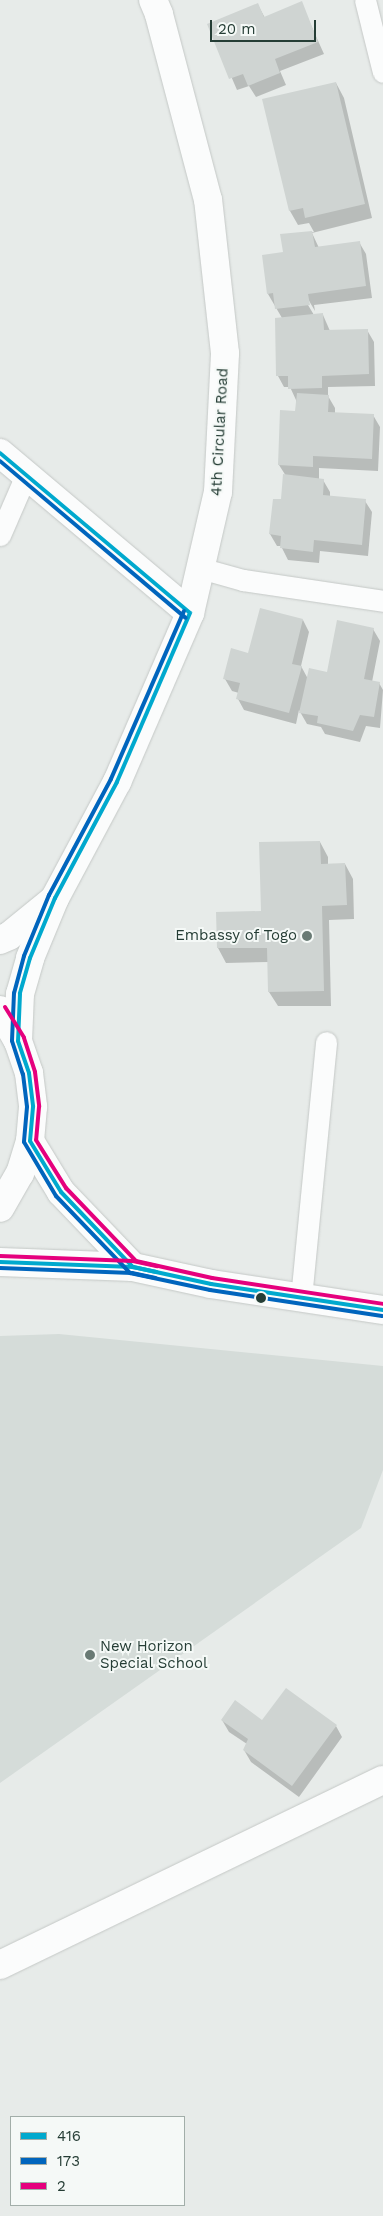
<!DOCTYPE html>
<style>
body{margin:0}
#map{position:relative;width:383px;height:2216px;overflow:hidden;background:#e7ebe9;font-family:"Work Sans",sans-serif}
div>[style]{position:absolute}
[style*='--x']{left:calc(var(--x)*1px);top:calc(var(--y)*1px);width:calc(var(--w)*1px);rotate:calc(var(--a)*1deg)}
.built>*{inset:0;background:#d5dcd9}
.shadow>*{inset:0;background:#0003}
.building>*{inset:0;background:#cfd4d2}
.roads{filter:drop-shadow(0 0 1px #c4c8c6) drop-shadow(0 0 1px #c4c8c6)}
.service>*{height:21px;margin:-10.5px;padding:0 10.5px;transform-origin:10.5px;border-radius:10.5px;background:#fbfcfc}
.minor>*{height:28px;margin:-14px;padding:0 14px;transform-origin:14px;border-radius:14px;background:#fbfcfc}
.tertiary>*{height:28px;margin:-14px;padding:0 14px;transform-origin:14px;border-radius:14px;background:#fbfcfc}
.bus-1>*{height:4px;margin:-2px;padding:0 2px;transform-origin:2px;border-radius:2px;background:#00a9ce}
.bus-2>*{height:4px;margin:-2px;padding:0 2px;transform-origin:2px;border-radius:2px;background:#0065bd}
.bus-3>*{height:4px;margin:-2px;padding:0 2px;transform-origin:2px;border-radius:2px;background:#e5007d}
.dots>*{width:14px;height:14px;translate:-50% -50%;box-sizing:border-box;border:2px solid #f5f9f7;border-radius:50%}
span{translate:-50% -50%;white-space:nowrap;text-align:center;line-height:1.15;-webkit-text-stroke:4px #f5f9f7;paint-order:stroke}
.street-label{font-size:15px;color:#253d35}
.poi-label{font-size:15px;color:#253d35}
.right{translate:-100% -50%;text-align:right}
.left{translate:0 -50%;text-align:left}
.legend{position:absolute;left:10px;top:2116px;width:175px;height:90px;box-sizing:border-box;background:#f5f9f7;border:1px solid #a2aea9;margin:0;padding:6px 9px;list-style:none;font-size:15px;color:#253d35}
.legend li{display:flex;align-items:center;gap:10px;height:25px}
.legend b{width:25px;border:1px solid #a2aea9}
.scale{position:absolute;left:210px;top:20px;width:106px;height:22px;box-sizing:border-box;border:2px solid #253d35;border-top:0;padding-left:6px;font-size:15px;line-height:18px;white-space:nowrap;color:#253d35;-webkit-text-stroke:4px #f5f9f7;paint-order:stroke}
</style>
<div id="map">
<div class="built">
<i style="clip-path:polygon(59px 1334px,383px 1366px,383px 1470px,361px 1528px,0 1783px,0 1336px)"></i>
</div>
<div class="shadow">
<i style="clip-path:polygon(301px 3px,324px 54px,280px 71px,286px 85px,256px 97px,249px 86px,237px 90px,209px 25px,258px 5px,265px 18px)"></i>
<i style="clip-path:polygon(336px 83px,344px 98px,372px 218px,312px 233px,319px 248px,359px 242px,366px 254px,372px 298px,314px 305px,315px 311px,308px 299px,305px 300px,314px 315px,323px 315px,330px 331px,367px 330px,374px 342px,375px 386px,328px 387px,328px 396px,335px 408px,335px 413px,373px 415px,380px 427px,378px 471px,319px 468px,319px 479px,323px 480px,330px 492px,330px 497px,365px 501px,372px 512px,368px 556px,320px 551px,319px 563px,288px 560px,281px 546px,277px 546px,270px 534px,282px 501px,286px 476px,279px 465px,297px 412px,296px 400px,290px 387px,284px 387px,278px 376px,282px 318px,268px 294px,284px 253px,282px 236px,314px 232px,309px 223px,298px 225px,290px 211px,264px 100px)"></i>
<i style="clip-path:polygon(303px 620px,309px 632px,301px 666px,308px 679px,328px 674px,373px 629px,380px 641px,372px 682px,379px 683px,383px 690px,380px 728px,366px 726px,360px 742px,325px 734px,321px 727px,307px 724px,299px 710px,296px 724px,244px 710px,238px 699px,239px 693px,232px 691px,225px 679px,249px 654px)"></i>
<i style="clip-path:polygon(320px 842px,328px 857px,328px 865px,345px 864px,353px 879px,354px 919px,329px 920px,331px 1006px,278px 1006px,269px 992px,269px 962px,226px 963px,218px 948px,262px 912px)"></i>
<i style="clip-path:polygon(222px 1720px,336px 1726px,342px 1737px,299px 1797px,251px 1762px,244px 1750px,247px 1744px,229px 1732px)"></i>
</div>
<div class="building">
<i style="clip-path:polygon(302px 1px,318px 42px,275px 59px,280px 73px,248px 86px,243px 74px,229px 79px,207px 24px,258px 3px,264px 17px)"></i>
<i style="clip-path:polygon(336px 82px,365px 204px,305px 218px,303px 208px,289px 211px,262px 99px)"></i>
<i style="clip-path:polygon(312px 231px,315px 247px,360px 241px,366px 286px,308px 294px,310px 305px,275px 309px,273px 293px,267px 294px,262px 255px,283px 252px,280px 234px)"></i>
<i style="clip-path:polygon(323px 313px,324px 330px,368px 329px,369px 374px,322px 376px,322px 388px,288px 389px,288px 376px,276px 376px,275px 318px)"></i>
<i style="clip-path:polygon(297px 393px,329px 395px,328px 412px,374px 414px,372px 459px,313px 456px,313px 467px,278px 465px,280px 410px,295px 411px)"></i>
<i style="clip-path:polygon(283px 474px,324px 479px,323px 495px,366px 499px,362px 545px,314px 540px,313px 552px,280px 548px,281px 536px,269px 534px,273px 499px,281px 499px)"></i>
<i style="clip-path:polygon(260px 608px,303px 619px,292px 664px,302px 666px,289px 713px,236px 699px,240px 683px,223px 679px,231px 648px,248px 653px)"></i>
<i style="clip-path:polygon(337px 620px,374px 628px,364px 679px,380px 682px,374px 717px,360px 715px,353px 731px,317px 723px,318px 716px,299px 713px,309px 668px,327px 672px)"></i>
<i style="clip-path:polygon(320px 841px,321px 864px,345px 863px,347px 905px,322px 906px,324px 991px,268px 992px,267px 948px,217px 948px,216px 912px,261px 911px,259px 842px)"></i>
<i style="clip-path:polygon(286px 1688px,337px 1725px,292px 1786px,243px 1750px,248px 1739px,221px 1720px,235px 1700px,262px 1720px)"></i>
</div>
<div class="roads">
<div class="service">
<i style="--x:365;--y:0;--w:74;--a:76"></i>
<i style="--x:0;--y:535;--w:65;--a:-66.6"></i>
<i style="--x:200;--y:568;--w:45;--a:15.6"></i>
<i style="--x:243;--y:580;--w:142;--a:8.5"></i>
<i style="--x:301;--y:1298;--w:257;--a:-84.4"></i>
</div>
<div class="minor">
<i style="--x:0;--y:453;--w:248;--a:40.1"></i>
<i style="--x:0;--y:1965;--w:425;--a:-25.8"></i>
</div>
<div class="tertiary">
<i style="--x:0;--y:940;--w:10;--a:-24"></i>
<i style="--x:9;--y:936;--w:55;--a:-39.1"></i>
<i style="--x:0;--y:1010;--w:36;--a:60"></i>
<i style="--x:18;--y:1041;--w:34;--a:71"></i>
<i style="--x:29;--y:1073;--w:34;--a:83"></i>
<i style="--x:33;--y:1107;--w:34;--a:95"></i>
<i style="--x:30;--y:1141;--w:34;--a:107"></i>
<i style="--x:20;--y:1173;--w:40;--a:119.7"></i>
<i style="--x:18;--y:1041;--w:47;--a:-87.6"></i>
<i style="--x:20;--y:994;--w:37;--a:-74"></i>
<i style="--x:30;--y:958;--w:65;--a:-67.4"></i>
<i style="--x:55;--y:898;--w:132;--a:-61.9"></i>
<i style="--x:117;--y:782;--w:184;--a:-66.6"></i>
<i style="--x:190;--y:613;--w:124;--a:-77"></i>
<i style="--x:218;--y:492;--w:139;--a:-87.1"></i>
<i style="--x:225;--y:353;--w:154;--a:-96.3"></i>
<i style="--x:208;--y:200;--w:192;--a:-104.8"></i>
<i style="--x:159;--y:14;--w:15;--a:-113"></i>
<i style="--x:30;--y:1141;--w:60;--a:58.7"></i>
<i style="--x:61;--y:1192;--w:104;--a:46.2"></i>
<i style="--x:0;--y:1262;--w:133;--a:2.2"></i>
<i style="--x:133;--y:1267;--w:80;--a:12.3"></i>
<i style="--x:211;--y:1284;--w:174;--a:8.6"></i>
</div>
</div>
<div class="bus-1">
<i style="--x:0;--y:453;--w:248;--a:40.1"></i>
<i style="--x:190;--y:613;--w:184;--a:113.4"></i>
<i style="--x:117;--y:782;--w:132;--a:118.1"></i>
<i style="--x:55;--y:898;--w:65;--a:112.6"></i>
<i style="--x:30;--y:958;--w:37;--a:106"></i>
<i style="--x:20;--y:994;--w:47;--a:92.4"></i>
<i style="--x:18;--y:1041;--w:34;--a:71"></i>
<i style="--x:29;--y:1073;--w:34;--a:83"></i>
<i style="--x:33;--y:1107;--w:34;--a:95"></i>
<i style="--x:30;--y:1141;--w:60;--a:58.7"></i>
<i style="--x:61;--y:1192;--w:104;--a:46.2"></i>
<i style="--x:133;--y:1267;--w:80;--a:12.3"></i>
<i style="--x:211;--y:1284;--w:174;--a:8.6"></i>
<i style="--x:0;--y:1262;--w:133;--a:2.2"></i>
<i style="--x:133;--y:1267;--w:24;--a:12"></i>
</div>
<div class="bus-2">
<i style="--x:0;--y:461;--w:243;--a:40.2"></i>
<i style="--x:184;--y:611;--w:183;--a:113.5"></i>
<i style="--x:111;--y:779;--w:132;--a:118.1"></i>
<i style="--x:49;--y:895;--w:66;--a:112.3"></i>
<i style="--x:24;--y:956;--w:38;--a:105"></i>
<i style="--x:14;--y:993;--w:48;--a:92.4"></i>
<i style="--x:12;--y:1041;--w:35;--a:72"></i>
<i style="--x:23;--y:1074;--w:33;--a:83"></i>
<i style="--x:27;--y:1107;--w:35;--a:95"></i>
<i style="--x:24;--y:1142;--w:63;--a:59.3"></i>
<i style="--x:56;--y:1196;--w:107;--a:46.1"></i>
<i style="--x:130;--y:1273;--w:82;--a:12"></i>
<i style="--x:210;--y:1290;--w:174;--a:8.6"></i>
<i style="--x:0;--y:1268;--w:132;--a:2.2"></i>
<i style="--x:132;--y:1273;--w:24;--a:12"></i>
</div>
<div class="bus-3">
<i style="--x:5;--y:1007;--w:36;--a:58"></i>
<i style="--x:24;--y:1038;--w:36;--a:72"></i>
<i style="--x:35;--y:1072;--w:35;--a:83"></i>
<i style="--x:39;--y:1107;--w:33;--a:95"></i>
<i style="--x:36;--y:1140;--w:57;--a:58"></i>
<i style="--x:66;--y:1188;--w:101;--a:46.2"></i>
<i style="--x:136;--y:1261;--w:78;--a:12.6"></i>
<i style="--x:212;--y:1278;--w:173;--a:8.6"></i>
<i style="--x:0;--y:1256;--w:133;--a:2.2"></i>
<i style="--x:133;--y:1261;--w:25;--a:12"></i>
</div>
<div class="dots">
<i style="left:307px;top:936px;background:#697a74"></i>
<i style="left:261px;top:1298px;background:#253d35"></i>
<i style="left:90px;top:1655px;background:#697a74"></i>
</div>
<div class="street-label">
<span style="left:220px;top:432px;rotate:-87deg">4th Circular Road</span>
</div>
<div class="poi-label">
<span class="right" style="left:297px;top:936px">Embassy of Togo</span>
<span class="left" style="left:100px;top:1655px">New Horizon<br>Special School</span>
</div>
<ul class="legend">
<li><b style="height:6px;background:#00a9ce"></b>416</li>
<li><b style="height:6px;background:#0065bd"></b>173</li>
<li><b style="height:6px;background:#e5007d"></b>2</li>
</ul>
<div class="scale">20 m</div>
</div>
